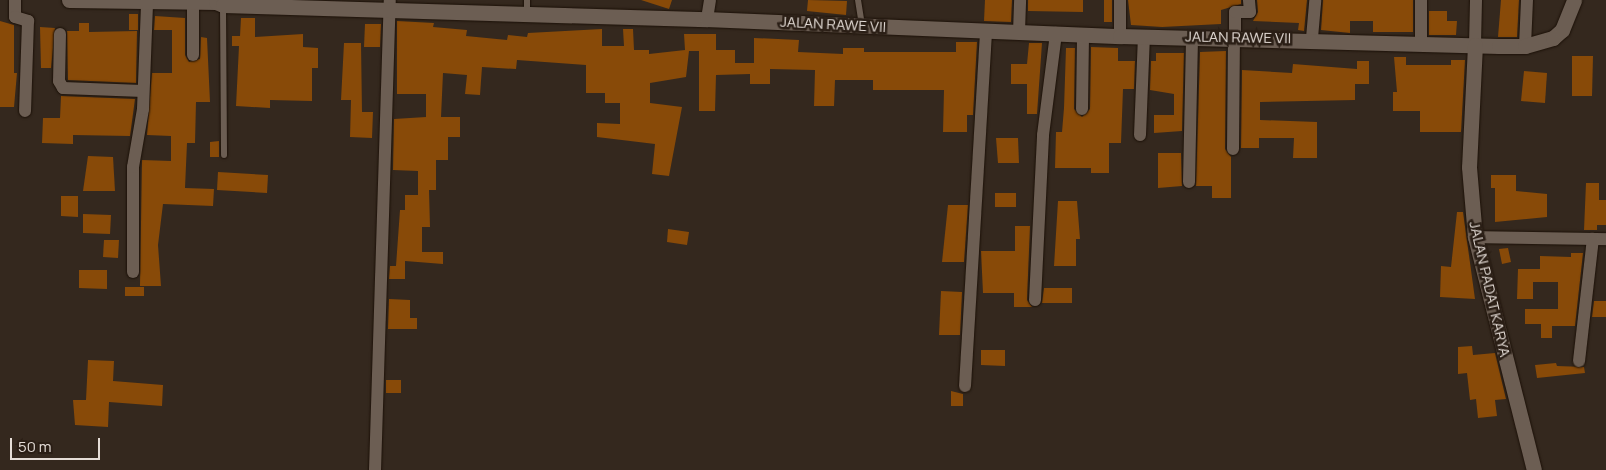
<!DOCTYPE html>
<style>
body{margin:0}
#map{position:relative;width:1606px;height:470px;overflow:hidden;background:#34281e;font-family:Manrope,sans-serif}
div>[style]{position:absolute}
[style*='--x']{left:calc(var(--x)*1px);top:calc(var(--y)*1px);width:calc(var(--w)*1px);rotate:calc(var(--a)*1deg)}
.building>*{inset:0;background:#884a08}
.roads{filter:drop-shadow(0 0 1px #1b1007) drop-shadow(0 0 1px #1b1007)}
.lane>*{height:6px;margin:-3px;padding:0 3px;transform-origin:3px;border-radius:3px;background:#6c5e53}
.street>*{height:12px;margin:-6px;padding:0 6px;transform-origin:6px;border-radius:6px;background:#6c5e53}
.secondary>*{height:15px;margin:-7.5px;padding:0 7.5px;transform-origin:7.5px;border-radius:7.5px;background:#6c5e53}
span{translate:-50% -50%;white-space:nowrap;text-align:center;line-height:1.15;-webkit-text-stroke:5px #2a1e15;paint-order:stroke}
.street-label{font-size:15px;color:#e5ddd7}
.scale{position:absolute;left:10px;top:438px;width:90px;height:22px;box-sizing:border-box;border:2px solid #e5ddd7;border-top:0;padding-left:6px;font-size:15px;line-height:18px;white-space:nowrap;color:#e5ddd7;-webkit-text-stroke:4px #2a1e15;paint-order:stroke}
</style>
<div id="map">
<div class="building">
<i style="clip-path:polygon(641px 0,672px 0,669px 9px)"></i>
<i style="clip-path:polygon(808px 0,847px 1px,846px 15px,807px 11px)"></i>
<i style="clip-path:polygon(985px 0,1012px 0,1011px 22px,984px 21px)"></i>
<i style="clip-path:polygon(1028px 0,1083px 0,1083px 12px,1028px 11px)"></i>
<i style="clip-path:polygon(1104px 0,1112px 0,1112px 22px,1104px 22px)"></i>
<i style="clip-path:polygon(1128px 0,1241px 0,1241px 4px,1221px 10px,1221px 24px,1162px 27px,1131px 25px)"></i>
<i style="clip-path:polygon(1257px 0,1307px 0,1304px 31px,1298px 30px,1299px 23px,1253px 21px,1258px 12px)"></i>
<i style="clip-path:polygon(1323px 0,1413px 0,1413px 32px,1373px 32px,1373px 21px,1350px 21px,1350px 33px,1321px 30px)"></i>
<i style="clip-path:polygon(1501px 0,1519px 0,1517px 37px,1498px 37px)"></i>
<i style="clip-path:polygon(1429px 11px,1447px 11px,1447px 21px,1457px 21px,1456px 35px,1429px 35px)"></i>
<i style="clip-path:polygon(129px 14px,138px 14px,138px 30px,129px 30px)"></i>
<i style="clip-path:polygon(155px 16px,185px 18px,185px 55px,189px 62px,200px 59px,201px 37px,207px 38px,210px 102px,196px 102px,195px 143px,187px 143px,185px 188px,214px 189px,213px 206px,163px 204px,158px 245px,161px 286px,140px 286px,142px 160px,171px 161px,171px 136px,147px 135px,152px 73px,172px 73px,172px 30px,154px 30px)"></i>
<i style="clip-path:polygon(241px 18px,255px 18px,255px 37px,303px 34px,303px 47px,318px 48px,318px 68px,312px 68px,312px 101px,270px 100px,270px 108px,236px 106px,239px 46px,232px 46px,232px 36px,240px 36px)"></i>
<i style="clip-path:polygon(0 21px,14px 25px,14px 73px,17px 73px,14px 107px,0 107px)"></i>
<i style="clip-path:polygon(397px 21px,434px 23px,433px 27px,467px 30px,466px 36px,507px 40px,508px 35px,527px 37px,528px 33px,602px 29px,602px 46px,624px 46px,623px 29px,633px 29px,634px 50px,649px 50px,649px 54px,685px 50px,684px 34px,716px 34px,716px 50px,735px 50px,735px 63px,754px 63px,754px 38px,799px 40px,798px 52px,843px 54px,843px 48px,864px 48px,864px 52px,956px 52px,956px 42px,977px 42px,973px 115px,967px 115px,967px 132px,943px 132px,944px 90px,873px 90px,873px 80px,835px 80px,834px 106px,814px 106px,815px 70px,770px 69px,770px 84px,750px 84px,750px 74px,716px 75px,715px 111px,699px 111px,699px 51px,689px 51px,686px 77px,650px 83px,650px 103px,682px 107px,669px 176px,652px 174px,655px 144px,597px 137px,597px 123px,620px 124px,620px 103px,605px 103px,605px 93px,586px 93px,586px 65px,517px 60px,516px 69px,482px 67px,480px 95px,465px 94px,467px 75px,443px 73px,441px 117px,460px 117px,460px 137px,448px 137px,448px 160px,436px 160px,436px 190px,429px 190px,430px 227px,422px 227px,422px 252px,443px 252px,443px 264px,405px 261px,405px 279px,389px 279px,390px 266px,396px 266px,400px 210px,405px 210px,405px 195px,418px 195px,418px 171px,393px 170px,394px 119px,426px 117px,426px 94px,397px 94px)"></i>
<i style="clip-path:polygon(79px 23px,89px 23px,89px 32px,137px 31px,136px 83px,68px 80px,67px 31px,79px 31px)"></i>
<i style="clip-path:polygon(365px 24px,381px 24px,380px 47px,364px 47px)"></i>
<i style="clip-path:polygon(40px 27px,55px 28px,51px 68px,41px 68px)"></i>
<i style="clip-path:polygon(344px 43px,361px 43px,362px 112px,373px 112px,372px 138px,350px 137px,351px 100px,341px 100px)"></i>
<i style="clip-path:polygon(1029px 43px,1042px 43px,1037px 114px,1027px 114px,1027px 84px,1011px 84px,1011px 64px,1027px 64px)"></i>
<i style="clip-path:polygon(1091px 47px,1118px 48px,1118px 61px,1135px 61px,1134px 89px,1123px 89px,1121px 143px,1109px 143px,1109px 173px,1091px 173px,1091px 168px,1055px 168px,1056px 132px,1062px 132px,1064px 108px,1066px 48px,1075px 48px,1074px 109px,1082px 117px,1090px 109px)"></i>
<i style="clip-path:polygon(1226px 51px,1225px 149px,1231px 157px,1231px 198px,1212px 198px,1212px 186px,1196px 186px,1200px 52px)"></i>
<i style="clip-path:polygon(1156px 53px,1184px 53px,1182px 131px,1154px 133px,1154px 115px,1174px 115px,1174px 94px,1150px 90px,1151px 61px,1156px 61px)"></i>
<i style="clip-path:polygon(1572px 56px,1593px 56px,1592px 96px,1572px 96px)"></i>
<i style="clip-path:polygon(1394px 57px,1406px 57px,1406px 65px,1451px 65px,1451px 60px,1465px 60px,1461px 132px,1420px 132px,1420px 111px,1393px 111px,1393px 92px,1397px 92px)"></i>
<i style="clip-path:polygon(1357px 61px,1369px 61px,1369px 84px,1355px 84px,1355px 100px,1260px 102px,1260px 120px,1317px 122px,1317px 158px,1293px 158px,1294px 138px,1259px 138px,1259px 148px,1241px 148px,1242px 70px,1292px 73px,1293px 64px,1357px 69px)"></i>
<i style="clip-path:polygon(1524px 71px,1547px 73px,1545px 103px,1521px 101px)"></i>
<i style="clip-path:polygon(61px 96px,135px 99px,130px 136px,73px 135px,73px 144px,42px 143px,43px 118px,60px 118px)"></i>
<i style="clip-path:polygon(996px 138px,1018px 138px,1019px 163px,998px 163px)"></i>
<i style="clip-path:polygon(219px 141px,219px 157px,210px 157px,210px 142px)"></i>
<i style="clip-path:polygon(1158px 153px,1181px 153px,1182px 186px,1158px 188px)"></i>
<i style="clip-path:polygon(88px 156px,113px 157px,115px 191px,83px 191px)"></i>
<i style="clip-path:polygon(218px 172px,268px 175px,267px 193px,217px 190px)"></i>
<i style="clip-path:polygon(1491px 175px,1516px 175px,1516px 191px,1547px 194px,1547px 217px,1495px 222px,1495px 188px,1491px 188px)"></i>
<i style="clip-path:polygon(1586px 183px,1599px 183px,1599px 200px,1606px 200px,1606px 225px,1597px 225px,1597px 230px,1584px 230px)"></i>
<i style="clip-path:polygon(995px 193px,1016px 193px,1016px 207px,995px 207px)"></i>
<i style="clip-path:polygon(61px 196px,78px 196px,78px 217px,61px 216px)"></i>
<i style="clip-path:polygon(1058px 201px,1077px 201px,1080px 239px,1076px 239px,1076px 266px,1054px 266px)"></i>
<i style="clip-path:polygon(948px 205px,968px 205px,964px 262px,942px 262px)"></i>
<i style="clip-path:polygon(1457px 212px,1463px 212px,1475px 299px,1440px 297px,1441px 266px,1451px 267px)"></i>
<i style="clip-path:polygon(83px 214px,111px 215px,110px 234px,83px 233px)"></i>
<i style="clip-path:polygon(1015px 226px,1030px 226px,1027px 300px,1032px 307px,1014px 307px,1014px 293px,983px 293px,981px 251px,1015px 251px)"></i>
<i style="clip-path:polygon(668px 229px,689px 232px,687px 245px,667px 242px)"></i>
<i style="clip-path:polygon(104px 240px,119px 240px,118px 258px,103px 257px)"></i>
<i style="clip-path:polygon(1508px 248px,1511px 262px,1502px 264px,1499px 249px)"></i>
<i style="clip-path:polygon(1571px 253px,1583px 253px,1575px 326px,1552px 326px,1552px 338px,1541px 338px,1541px 324px,1525px 324px,1525px 309px,1558px 309px,1558px 282px,1533px 282px,1533px 299px,1517px 299px,1518px 269px,1540px 269px,1540px 256px,1571px 257px)"></i>
<i style="clip-path:polygon(79px 270px,107px 270px,107px 289px,79px 288px)"></i>
<i style="clip-path:polygon(125px 287px,144px 287px,144px 296px,125px 296px)"></i>
<i style="clip-path:polygon(1044px 288px,1072px 288px,1072px 303px,1042px 303px)"></i>
<i style="clip-path:polygon(941px 291px,962px 292px,960px 335px,939px 335px)"></i>
<i style="clip-path:polygon(389px 299px,410px 300px,410px 318px,417px 318px,417px 329px,388px 329px)"></i>
<i style="clip-path:polygon(1594px 301px,1606px 301px,1606px 317px,1592px 317px)"></i>
<i style="clip-path:polygon(1472px 346px,1473px 355px,1495px 353px,1506px 399px,1495px 400px,1497px 416px,1478px 418px,1476px 399px,1470px 400px,1467px 373px,1458px 374px,1458px 347px)"></i>
<i style="clip-path:polygon(981px 350px,1005px 350px,1005px 366px,981px 365px)"></i>
<i style="clip-path:polygon(88px 360px,114px 361px,113px 381px,163px 385px,162px 406px,109px 402px,108px 427px,75px 425px,73px 400px,86px 400px)"></i>
<i style="clip-path:polygon(1556px 363px,1557px 366px,1584px 367px,1585px 373px,1537px 378px,1535px 365px)"></i>
<i style="clip-path:polygon(386px 380px,401px 380px,401px 393px,386px 393px)"></i>
<i style="clip-path:polygon(951px 391px,963px 394px,963px 406px,951px 406px)"></i>
</div>
<div class="roads">
<div class="lane">
<i style="--x:858;--y:0;--w:24;--a:81"></i>
<i style="--x:223;--y:6;--w:149;--a:89.6"></i>
<i style="--x:527;--y:13;--w:13;--a:-90"></i>
</div>
<div class="street">
<i style="--x:15;--y:0;--w:17;--a:90"></i>
<i style="--x:15;--y:17;--w:14;--a:17"></i>
<i style="--x:28;--y:21;--w:90;--a:91.9"></i>
<i style="--x:1421;--y:0;--w:43;--a:90"></i>
<i style="--x:193;--y:4;--w:51;--a:90"></i>
<i style="--x:707;--y:19;--w:19;--a:-81"></i>
<i style="--x:1019;--y:32;--w:32;--a:-88"></i>
<i style="--x:60;--y:34;--w:47;--a:91.2"></i>
<i style="--x:59;--y:81;--w:8;--a:60"></i>
<i style="--x:63;--y:88;--w:80;--a:2.1"></i>
<i style="--x:1120;--y:36;--w:36;--a:-90"></i>
<i style="--x:1235;--y:37;--w:25;--a:-90"></i>
<i style="--x:1235;--y:12;--w:15;--a:0"></i>
<i style="--x:1250;--y:12;--w:12;--a:-95"></i>
<i style="--x:1312;--y:38;--w:38;--a:-85"></i>
<i style="--x:1475;--y:45;--w:45;--a:-88.7"></i>
<i style="--x:1525;--y:46;--w:46;--a:-87.5"></i>
<i style="--x:1082;--y:109;--w:75;--a:-89.2"></i>
<i style="--x:1140;--y:135;--w:99;--a:-87.7"></i>
<i style="--x:1233;--y:149;--w:112;--a:-89.5"></i>
<i style="--x:1189;--y:182;--w:145;--a:-88.8"></i>
<i style="--x:1475;--y:237;--w:131;--a:0.9"></i>
<i style="--x:133;--y:272;--w:105;--a:-90"></i>
<i style="--x:133;--y:167;--w:59;--a:-80.2"></i>
<i style="--x:143;--y:109;--w:106;--a:-87.8"></i>
<i style="--x:1035;--y:300;--w:165;--a:-87.2"></i>
<i style="--x:1043;--y:135;--w:103;--a:-82.7"></i>
<i style="--x:1579;--y:361;--w:123;--a:-83.5"></i>
<i style="--x:965;--y:386;--w:356;--a:-86.6"></i>
<i style="--x:375;--y:470;--w:470;--a:-88.2"></i>
</div>
<div class="secondary">
<i style="--x:69;--y:0;--w:147;--a:0.8"></i>
<i style="--x:216;--y:2;--w:8;--a:23"></i>
<i style="--x:223;--y:5;--w:484;--a:1.7"></i>
<i style="--x:707;--y:19;--w:413;--a:2.4"></i>
<i style="--x:1120;--y:36;--w:379;--a:1.5"></i>
<i style="--x:1499;--y:46;--w:26;--a:0"></i>
<i style="--x:1525;--y:46;--w:29;--a:-16"></i>
<i style="--x:1553;--y:38;--w:12;--a:-42"></i>
<i style="--x:1562;--y:30;--w:32;--a:-68"></i>
<i style="--x:1475;--y:45;--w:122;--a:92.8"></i>
<i style="--x:1469;--y:167;--w:70;--a:85.1"></i>
<i style="--x:1475;--y:237;--w:240;--a:75.8"></i>
</div>
</div>
<div class="street-label">
<span style="left:833px;top:24px;rotate:3deg">JALAN RAWE VII</span>
<span style="left:1238px;top:37px;rotate:1deg">JALAN RAWE VII</span>
<span style="left:1490px;top:289px;rotate:77deg">JALAN PADAT KARYA</span>
</div>
<div class="scale">50 m</div>
</div>
